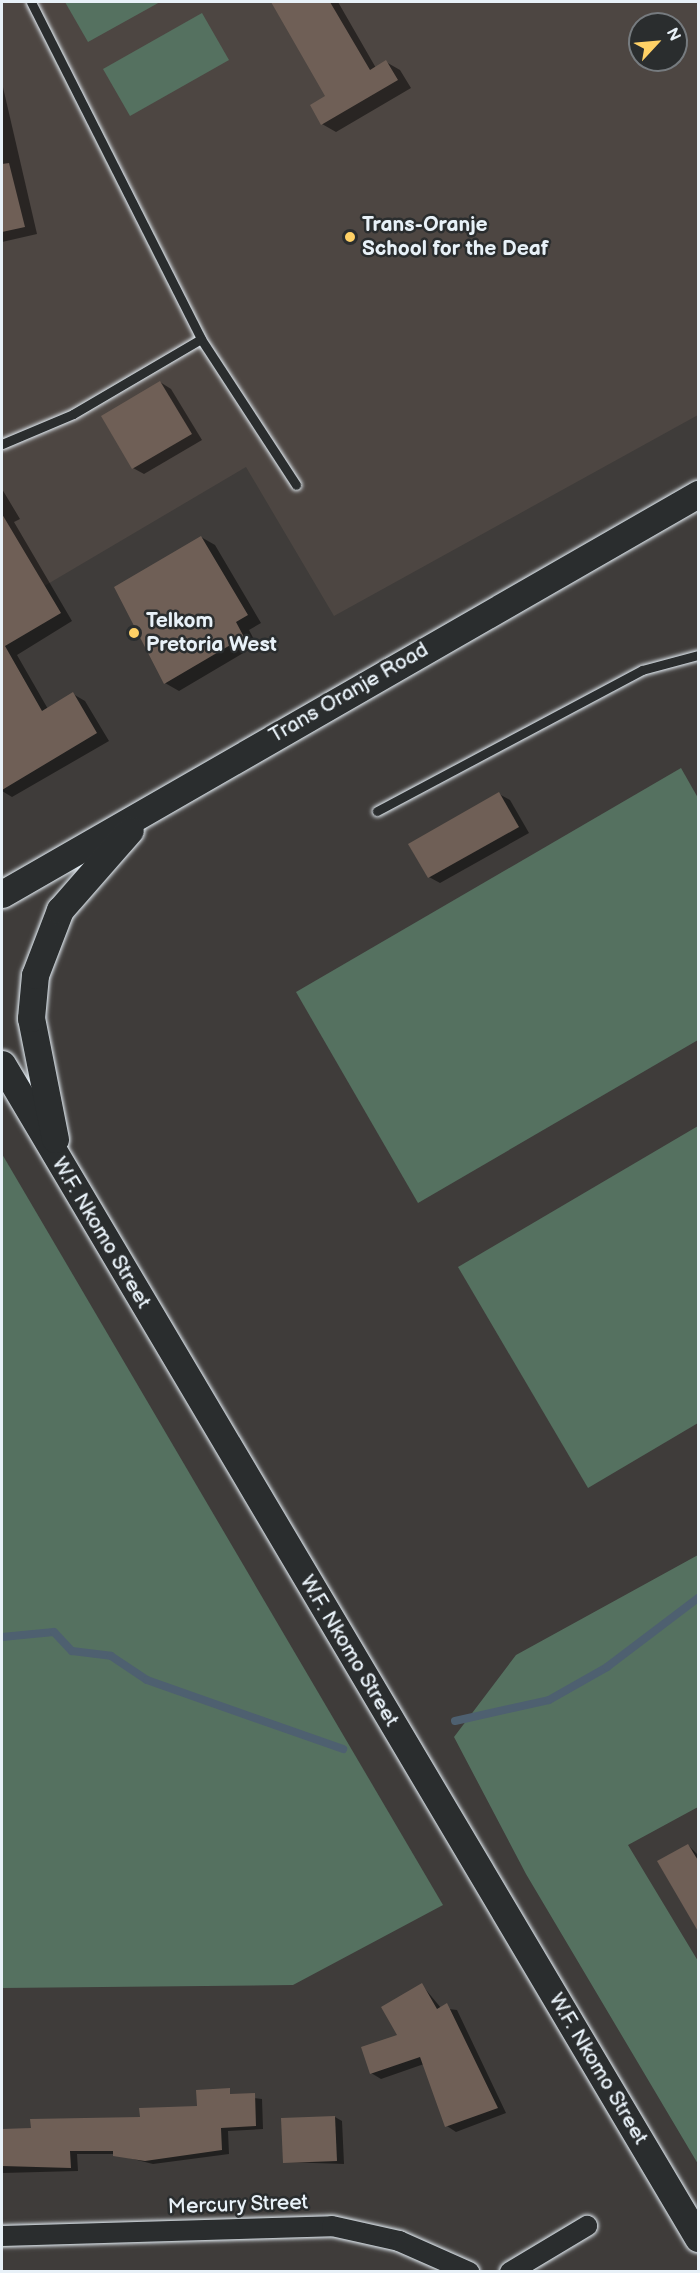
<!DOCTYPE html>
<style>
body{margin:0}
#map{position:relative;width:700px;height:2273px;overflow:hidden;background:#3f3c3a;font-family:"Balsamiq Sans",sans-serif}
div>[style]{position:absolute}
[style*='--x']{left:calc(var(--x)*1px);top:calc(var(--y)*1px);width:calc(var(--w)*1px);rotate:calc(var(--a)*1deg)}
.built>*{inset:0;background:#4d4642}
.green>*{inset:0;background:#557160}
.shadow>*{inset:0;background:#0007}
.stream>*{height:8px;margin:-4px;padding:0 4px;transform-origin:4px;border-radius:4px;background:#4e6070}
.building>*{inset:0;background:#6f5f56}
.roads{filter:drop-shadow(0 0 2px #e8f1f8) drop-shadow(0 0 2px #e8f1f8)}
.lane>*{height:9px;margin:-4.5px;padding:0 4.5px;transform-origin:4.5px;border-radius:4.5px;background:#2a2d2e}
.street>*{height:20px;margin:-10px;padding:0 10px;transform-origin:10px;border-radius:10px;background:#2a2d2e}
.secondary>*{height:27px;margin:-13.5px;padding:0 13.5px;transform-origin:13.5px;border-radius:13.5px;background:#2a2d2e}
.dots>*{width:16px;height:16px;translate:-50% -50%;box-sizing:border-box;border:3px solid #2a2d2e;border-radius:50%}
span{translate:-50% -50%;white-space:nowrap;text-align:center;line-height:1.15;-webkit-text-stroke:5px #2a2d2e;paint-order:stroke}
.poi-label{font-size:21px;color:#e8f1f8;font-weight:700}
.left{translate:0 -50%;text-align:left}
.street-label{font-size:21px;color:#e8f1f8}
.frame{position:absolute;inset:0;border:3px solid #e8f1f8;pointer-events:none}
.north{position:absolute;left:628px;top:12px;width:60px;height:60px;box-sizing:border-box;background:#2a2d2e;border:2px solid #767b7f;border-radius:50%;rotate:64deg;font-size:16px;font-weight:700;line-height:24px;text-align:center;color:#e8f1f8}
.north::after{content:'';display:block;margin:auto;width:21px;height:27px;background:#ffd166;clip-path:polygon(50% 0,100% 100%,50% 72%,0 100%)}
</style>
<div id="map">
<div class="built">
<i style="clip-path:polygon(evenodd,2px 2px,698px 2px,698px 415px,334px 616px,246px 467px,2px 611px,2px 2px,640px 24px,676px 24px,676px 60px,640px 60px,640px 24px)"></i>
</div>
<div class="green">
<i style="clip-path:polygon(65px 2px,160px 2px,88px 42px)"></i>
<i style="clip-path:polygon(202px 13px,229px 60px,130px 116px,103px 69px)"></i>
<i style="clip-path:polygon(681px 768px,698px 798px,698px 1040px,418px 1203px,296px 992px)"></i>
<i style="clip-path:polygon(698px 1126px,698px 1423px,588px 1488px,458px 1267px)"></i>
<i style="clip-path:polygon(2px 1154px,443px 1905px,293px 1985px,2px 1988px)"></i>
<i style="clip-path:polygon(698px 1555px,698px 1807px,628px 1845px,698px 1961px,698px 2164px,526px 1874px,454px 1737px,516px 1655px)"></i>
</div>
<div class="shadow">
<i style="clip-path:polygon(272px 2px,338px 2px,376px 68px,386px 62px,400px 70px,411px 88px,336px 132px,322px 124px,328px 96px)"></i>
<i style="clip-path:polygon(2px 83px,37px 234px,2px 242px)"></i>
<i style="clip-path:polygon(160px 382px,171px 389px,202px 440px,144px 474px,133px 468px)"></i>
<i style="clip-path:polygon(2px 489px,20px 519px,14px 522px,72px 621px,17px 655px,48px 709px,73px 694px,85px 701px,109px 741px,12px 797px,2px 791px,2px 735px,6px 733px,2px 725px)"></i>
<i style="clip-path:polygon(201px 537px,215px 545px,261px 623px,249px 630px,257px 645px,179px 691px,165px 683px)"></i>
<i style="clip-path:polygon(499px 794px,510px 800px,529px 833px,440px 883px,429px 877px)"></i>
<i style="clip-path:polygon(688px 1845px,698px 1855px,698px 1929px)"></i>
<i style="clip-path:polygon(422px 1985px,441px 2008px,457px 2010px,506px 2113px,456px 2132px,447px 2126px,424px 2064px,381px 2079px,371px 2073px,399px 2036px)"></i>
<i style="clip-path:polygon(197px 2091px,262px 2099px,263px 2129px,228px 2131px,229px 2154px,153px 2164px,113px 2154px,77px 2154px,78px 2171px,2px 2173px,2px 2131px,141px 2119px,198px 2108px)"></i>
<i style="clip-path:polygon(335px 2117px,342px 2121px,344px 2164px,284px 2162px)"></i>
</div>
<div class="stream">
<i style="--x:2;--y:1637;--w:52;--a:-5.5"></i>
<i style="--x:54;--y:1632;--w:26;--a:47"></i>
<i style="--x:72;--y:1651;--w:39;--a:7"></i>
<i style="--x:111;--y:1656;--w:43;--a:33.7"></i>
<i style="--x:147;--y:1680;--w:208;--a:19.4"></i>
<i style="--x:455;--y:1721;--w:96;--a:-12.6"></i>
<i style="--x:549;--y:1700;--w:67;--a:-29.6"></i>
<i style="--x:607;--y:1667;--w:114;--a:-37.2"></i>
</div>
<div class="building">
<i style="clip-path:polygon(271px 2px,330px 2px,370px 70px,386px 60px,398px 80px,321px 125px,310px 105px,325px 96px)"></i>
<i style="clip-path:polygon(9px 163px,25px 227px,2px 232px,2px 164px)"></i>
<i style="clip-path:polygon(160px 381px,192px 434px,132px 469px,101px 416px)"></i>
<i style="clip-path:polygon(2px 514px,61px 613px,5px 646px,42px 711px,73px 692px,97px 733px,2px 790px)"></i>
<i style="clip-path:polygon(201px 536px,248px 615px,236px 622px,244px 637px,164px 684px,114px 587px)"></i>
<i style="clip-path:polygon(499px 792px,519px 827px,428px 878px,408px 844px)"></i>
<i style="clip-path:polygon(688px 1844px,699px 1862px,699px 1933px,657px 1861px)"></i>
<i style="clip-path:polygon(422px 1983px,437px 2009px,447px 2003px,498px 2108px,445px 2127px,420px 2057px,370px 2074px,361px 2047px,397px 2035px,381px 2007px)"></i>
<i style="clip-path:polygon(230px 2088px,230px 2094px,255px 2093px,256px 2126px,221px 2128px,222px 2150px,145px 2161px,113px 2156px,113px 2151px,70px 2151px,71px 2168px,2px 2166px,2px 2129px,31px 2128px,30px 2119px,140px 2117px,139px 2108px,197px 2106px,196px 2090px)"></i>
<i style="clip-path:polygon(335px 2116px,337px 2161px,283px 2163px,281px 2118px)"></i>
</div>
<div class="roads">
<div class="lane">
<i style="--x:31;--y:2;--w:377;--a:63.2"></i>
<i style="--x:201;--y:339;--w:174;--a:56.9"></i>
<i style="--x:2;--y:444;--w:77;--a:-22.9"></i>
<i style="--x:73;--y:414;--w:148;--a:-30.4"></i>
<i style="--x:377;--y:811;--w:300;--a:-28"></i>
<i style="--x:642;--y:670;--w:58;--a:-15"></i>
</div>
<div class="street">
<i style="--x:2;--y:2236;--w:330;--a:-1.7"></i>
<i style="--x:332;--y:2226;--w:69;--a:12.6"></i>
<i style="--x:399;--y:2241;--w:77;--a:23.9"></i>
<i style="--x:510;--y:2272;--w:90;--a:-30.9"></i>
</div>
<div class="secondary">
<i style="--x:2;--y:894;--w:803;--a:-29.89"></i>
<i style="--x:2;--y:1064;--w:1365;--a:59.34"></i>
<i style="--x:55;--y:1139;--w:123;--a:-101.2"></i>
<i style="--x:31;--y:1018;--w:43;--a:-84.7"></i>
<i style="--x:35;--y:975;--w:70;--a:-69"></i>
<i style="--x:60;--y:910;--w:106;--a:-48.8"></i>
</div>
</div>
<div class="dots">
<i style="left:350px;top:237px;background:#ffd166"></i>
<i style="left:134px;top:633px;background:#ffd166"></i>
</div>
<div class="poi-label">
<span class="left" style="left:362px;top:237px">Trans-Oranje<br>School for the Deaf</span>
<span class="left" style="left:146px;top:633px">Telkom<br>Pretoria West</span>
</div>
<div class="street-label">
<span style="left:349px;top:693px;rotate:-30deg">Trans Oranje Road</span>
<span style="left:101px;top:1233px;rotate:59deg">W.F. Nkomo Street</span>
<span style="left:349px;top:1651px;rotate:59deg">W.F. Nkomo Street</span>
<span style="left:598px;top:2069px;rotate:59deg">W.F. Nkomo Street</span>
<span style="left:238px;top:2205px;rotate:-2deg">Mercury Street</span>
</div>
<div class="frame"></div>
<div class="north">N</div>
</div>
